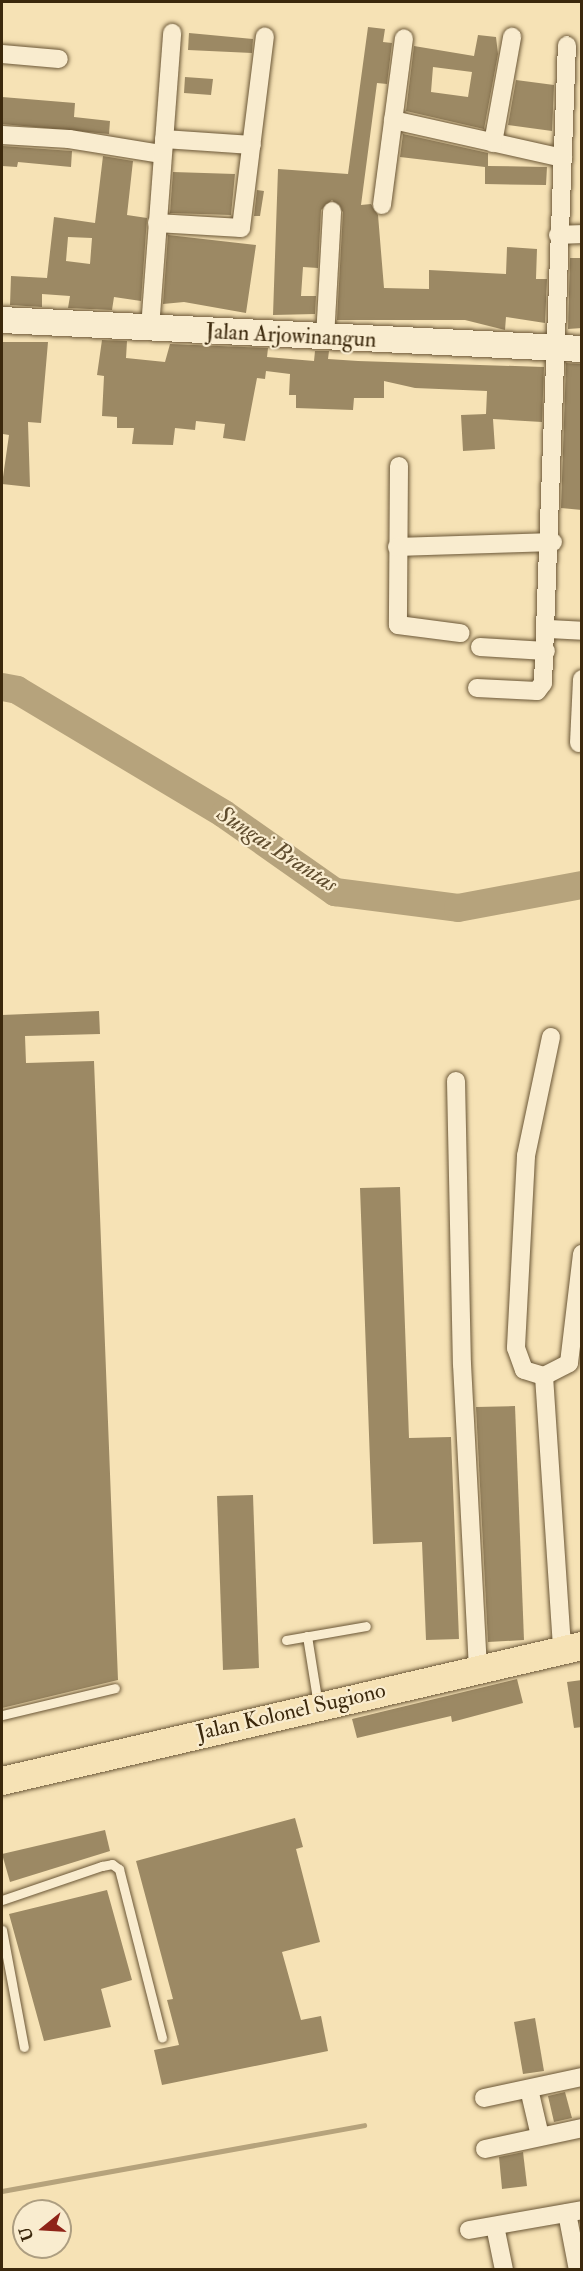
<!DOCTYPE html>
<style>
body{margin:0}
#map{position:relative;width:583px;height:2271px;overflow:hidden;background:#f6e2b5;font-family:"IM FELL Double Pica",serif}
div>[style]{position:absolute}
[style*='--x']{left:calc(var(--x)*1px);top:calc(var(--y)*1px);width:calc(var(--w)*1px);rotate:calc(var(--a)*1deg)}
.stream>*{height:4.5px;margin:-2.25px;padding:0 2.25px;transform-origin:2.25px;border-radius:2.25px;background:#b6a37c}
.river>*{height:28px;margin:-14px;padding:0 14px;transform-origin:14px;border-radius:14px;background:#b6a37c}
.building>*{inset:0;background:#9c8964}
.roads{filter:drop-shadow(0 0 2px #6a5636) drop-shadow(0 0 2px #6a5636)}
.lane>*{height:9px;margin:-4.5px;padding:0 4.5px;transform-origin:4.5px;border-radius:4.5px;background:#f9eccf}
.street>*{height:18px;margin:-9px;padding:0 9px;transform-origin:9px;border-radius:9px;background:#f9eccf}
.secondary>*{height:26px;margin:-13px;padding:0 13px;transform-origin:13px;border-radius:13px;background:#f9eccf}
.primary>*{height:28px;margin:-14px;padding:0 14px;transform-origin:14px;border-radius:14px;background:#f6e2b5}
span{translate:-50% -50%;white-space:nowrap;text-align:center;line-height:1.15;-webkit-text-stroke:4.5px #f9eccf;paint-order:stroke}
.street-label{font-size:22px;color:#3b280c}
.water-label{font-size:24px;color:#604d2e;font-style:italic}
.frame{position:absolute;inset:0;border:3px solid #3b280c;pointer-events:none}
.north{position:absolute;left:12px;top:2199px;width:60px;height:60px;box-sizing:border-box;background:#f9eccf;border:2px solid #ad9e81;border-radius:50%;rotate:252deg;font-size:16px;font-weight:700;line-height:24px;text-align:center;color:#3b280c}
.north::after{content:'';display:block;margin:auto;width:21px;height:27px;background:#8f2418;clip-path:polygon(50% 0,100% 100%,50% 72%,0 100%)}
</style>
<div id="map">
<div class="stream">
<i style="--x:2;--y:2191;--w:368;--a:-10.3"></i>
</div>
<div class="river">
<i style="--x:2;--y:687;--w:15;--a:11"></i>
<i style="--x:17;--y:690;--w:241;--a:30.9"></i>
<i style="--x:224;--y:814;--w:136;--a:35.1"></i>
<i style="--x:335;--y:892;--w:124;--a:7.4"></i>
<i style="--x:458;--y:908;--w:126;--a:-10.5"></i>
</div>
<div class="building">
<i style="clip-path:polygon(368px 27px,385px 29px,383px 42px,392px 43px,387px 84px,377px 83px,361px 205px,371px 204px,378px 215px,384px 288px,429px 289px,429px 270px,506px 274px,507px 247px,537px 249px,536px 279px,547px 279px,545px 323px,506px 317px,505px 330px,465px 320px,337px 320px,343px 212px,332px 200px,321px 210px,318px 268px,303px 267px,301px 296px,316px 296px,315px 314px,273px 315px,278px 169px,348px 174px)"></i>
<i style="clip-path:polygon(189px 33px,253px 39px,252px 53px,188px 50px)"></i>
<i style="clip-path:polygon(evenodd,478px 35px,496px 37px,498px 54px,484px 129px,406px 111px,414px 46px,474px 56px,478px 35px,433px 67px,472px 72px,468px 97px,431px 92px,433px 67px)"></i>
<i style="clip-path:polygon(185px 77px,213px 79px,211px 95px,184px 93px)"></i>
<i style="clip-path:polygon(516px 80px,554px 85px,552px 131px,508px 125px)"></i>
<i style="clip-path:polygon(2px 97px,75px 103px,74px 117px,110px 121px,109px 134px,2px 124px)"></i>
<i style="clip-path:polygon(403px 134px,488px 153px,488px 166px,547px 167px,546px 185px,485px 184px,485px 167px,400px 157px)"></i>
<i style="clip-path:polygon(2px 146px,72px 151px,71px 167px,18px 162px,17px 167px,2px 166px)"></i>
<i style="clip-path:polygon(evenodd,103px 156px,133px 161px,127px 215px,147px 218px,141px 301px,114px 297px,112px 310px,68px 308px,70px 296px,42px 294px,42px 307px,10px 305px,11px 276px,47px 278px,54px 217px,95px 223px,103px 156px,68px 237px,92px 238px,90px 264px,66px 261px,68px 237px)"></i>
<i style="clip-path:polygon(173px 172px,235px 174px,231px 215px,170px 213px)"></i>
<i style="clip-path:polygon(257px 190px,264px 191px,260px 216px,254px 216px)"></i>
<i style="clip-path:polygon(168px 235px,256px 245px,246px 313px,184px 302px,163px 304px)"></i>
<i style="clip-path:polygon(570px 258px,582px 258px,582px 328px,568px 329px)"></i>
<i style="clip-path:polygon(102px 340px,127px 341px,126px 358px,165px 362px,170px 344px,268px 348px,267px 357px,314px 361px,315px 351px,329px 351px,328px 359px,358px 361px,544px 367px,542px 422px,493px 419px,495px 449px,463px 451px,461px 415px,486px 414px,487px 391px,415px 388px,384px 381px,384px 398px,354px 398px,353px 410px,296px 408px,296px 395px,289px 395px,290px 374px,266px 371px,265px 379px,257px 378px,245px 441px,223px 438px,225px 424px,196px 421px,195px 430px,175px 428px,173px 445px,132px 444px,134px 428px,117px 428px,117px 417px,102px 416px,104px 376px,97px 375px)"></i>
<i style="clip-path:polygon(2px 342px,48px 342px,41px 423px,28px 422px,30px 487px,2px 484px,9px 435px,3px 434px,2px 418px)"></i>
<i style="clip-path:polygon(566px 363px,582px 364px,582px 510px,561px 508px)"></i>
<i style="clip-path:polygon(99px 1011px,100px 1034px,25px 1036px,26px 1063px,94px 1061px,118px 1680px,2px 1708px,2px 1015px)"></i>
<i style="clip-path:polygon(400px 1187px,409px 1438px,451px 1437px,459px 1639px,426px 1640px,422px 1542px,373px 1544px,360px 1188px)"></i>
<i style="clip-path:polygon(515px 1406px,524px 1640px,488px 1642px,476px 1407px)"></i>
<i style="clip-path:polygon(253px 1495px,259px 1668px,223px 1670px,217px 1496px)"></i>
<i style="clip-path:polygon(517px 1679px,523px 1703px,452px 1722px,451px 1716px,357px 1738px,352px 1719px)"></i>
<i style="clip-path:polygon(582px 1680px,582px 1727px,574px 1728px,567px 1682px)"></i>
<i style="clip-path:polygon(295px 1818px,303px 1847px,296px 1849px,320px 1942px,282px 1952px,301px 2020px,321px 2016px,328px 2051px,162px 2085px,154px 2050px,179px 2045px,167px 2000px,173px 1999px,136px 1861px)"></i>
<i style="clip-path:polygon(105px 1830px,110px 1851px,10px 1882px,2px 1854px)"></i>
<i style="clip-path:polygon(107px 1890px,132px 1980px,101px 1989px,111px 2027px,44px 2041px,9px 1914px)"></i>
<i style="clip-path:polygon(535px 2018px,544px 2071px,523px 2074px,514px 2022px)"></i>
<i style="clip-path:polygon(565px 2092px,572px 2118px,554px 2122px,548px 2096px)"></i>
<i style="clip-path:polygon(523px 2152px,527px 2186px,502px 2189px,499px 2157px)"></i>
</div>
<div class="roads">
<div class="lane">
<i style="--x:307;--y:1636;--w:70;--a:80.9"></i>
<i style="--x:286;--y:1640;--w:81;--a:-9.9"></i>
<i style="--x:2;--y:1715;--w:116;--a:-13.4"></i>
<i style="--x:2;--y:1900;--w:106;--a:-18.8"></i>
<i style="--x:102;--y:1866;--w:10;--a:-11"></i>
<i style="--x:112;--y:1864;--w:9;--a:36"></i>
<i style="--x:119;--y:1869;--w:174;--a:75.7"></i>
<i style="--x:2;--y:1930;--w:119;--a:79.4"></i>
</div>
<div class="street">
<i style="--x:2;--y:54;--w:57;--a:5"></i>
<i style="--x:393;--y:120;--w:174;--a:12.6"></i>
<i style="--x:2;--y:135;--w:67;--a:3.4"></i>
<i style="--x:69;--y:139;--w:94;--a:9.2"></i>
<i style="--x:164;--y:139;--w:88;--a:3.9"></i>
<i style="--x:493;--y:143;--w:108;--a:-79.8"></i>
<i style="--x:382;--y:205;--w:168;--a:-82.5"></i>
<i style="--x:157;--y:223;--w:84;--a:3.4"></i>
<i style="--x:241;--y:228;--w:193;--a:-82.9"></i>
<i style="--x:558;--y:235;--w:24;--a:-2"></i>
<i style="--x:150;--y:328;--w:296;--a:-85.7"></i>
<i style="--x:325;--y:338;--w:127;--a:-86.8"></i>
<i style="--x:399;--y:466;--w:159;--a:90.4"></i>
<i style="--x:398;--y:625;--w:63;--a:7.4"></i>
<i style="--x:397;--y:547;--w:156;--a:-1.8"></i>
<i style="--x:549;--y:629;--w:33;--a:3"></i>
<i style="--x:480;--y:647;--w:66;--a:3.5"></i>
<i style="--x:477;--y:688;--w:60;--a:2.9"></i>
<i style="--x:537;--y:691;--w:10;--a:-53"></i>
<i style="--x:543;--y:683;--w:638;--a:-87.85"></i>
<i style="--x:579;--y:743;--w:64;--a:-87.3"></i>
<i style="--x:551;--y:1037;--w:122;--a:101.9"></i>
<i style="--x:526;--y:1156;--w:192;--a:93"></i>
<i style="--x:516;--y:1348;--w:23;--a:70"></i>
<i style="--x:524;--y:1370;--w:21;--a:17"></i>
<i style="--x:544;--y:1376;--w:275;--a:86.2"></i>
<i style="--x:456;--y:1081;--w:283;--a:88.8"></i>
<i style="--x:462;--y:1364;--w:305;--a:87"></i>
<i style="--x:544;--y:1376;--w:28;--a:-27"></i>
<i style="--x:569;--y:1363;--w:110;--a:-83.2"></i>
<i style="--x:529;--y:2089;--w:48;--a:76.8"></i>
<i style="--x:484;--y:2098;--w:100;--a:-12.1"></i>
<i style="--x:485;--y:2149;--w:99;--a:-12.2"></i>
<i style="--x:567;--y:2213;--w:58;--a:79.1"></i>
<i style="--x:495;--y:2226;--w:45;--a:78.4"></i>
<i style="--x:469;--y:2230;--w:115;--a:-10"></i>
</div>
<div class="secondary">
<i style="--x:2;--y:320;--w:581;--a:2.86"></i>
</div>
<div class="primary">
<i style="--x:2;--y:1781;--w:596;--a:-13.1"></i>
</div>
</div>
<div class="street-label">
<span style="left:291px;top:336px;rotate:3deg">Jalan Arjowinangun</span>
<span style="left:291px;top:1712px;rotate:-13deg">Jalan Kolonel Sugiono</span>
</div>
<div class="water-label">
<span style="left:277px;top:849px;rotate:33deg">Sungai Brantas</span>
</div>
<div class="frame"></div>
<div class="north">U</div>
</div>
